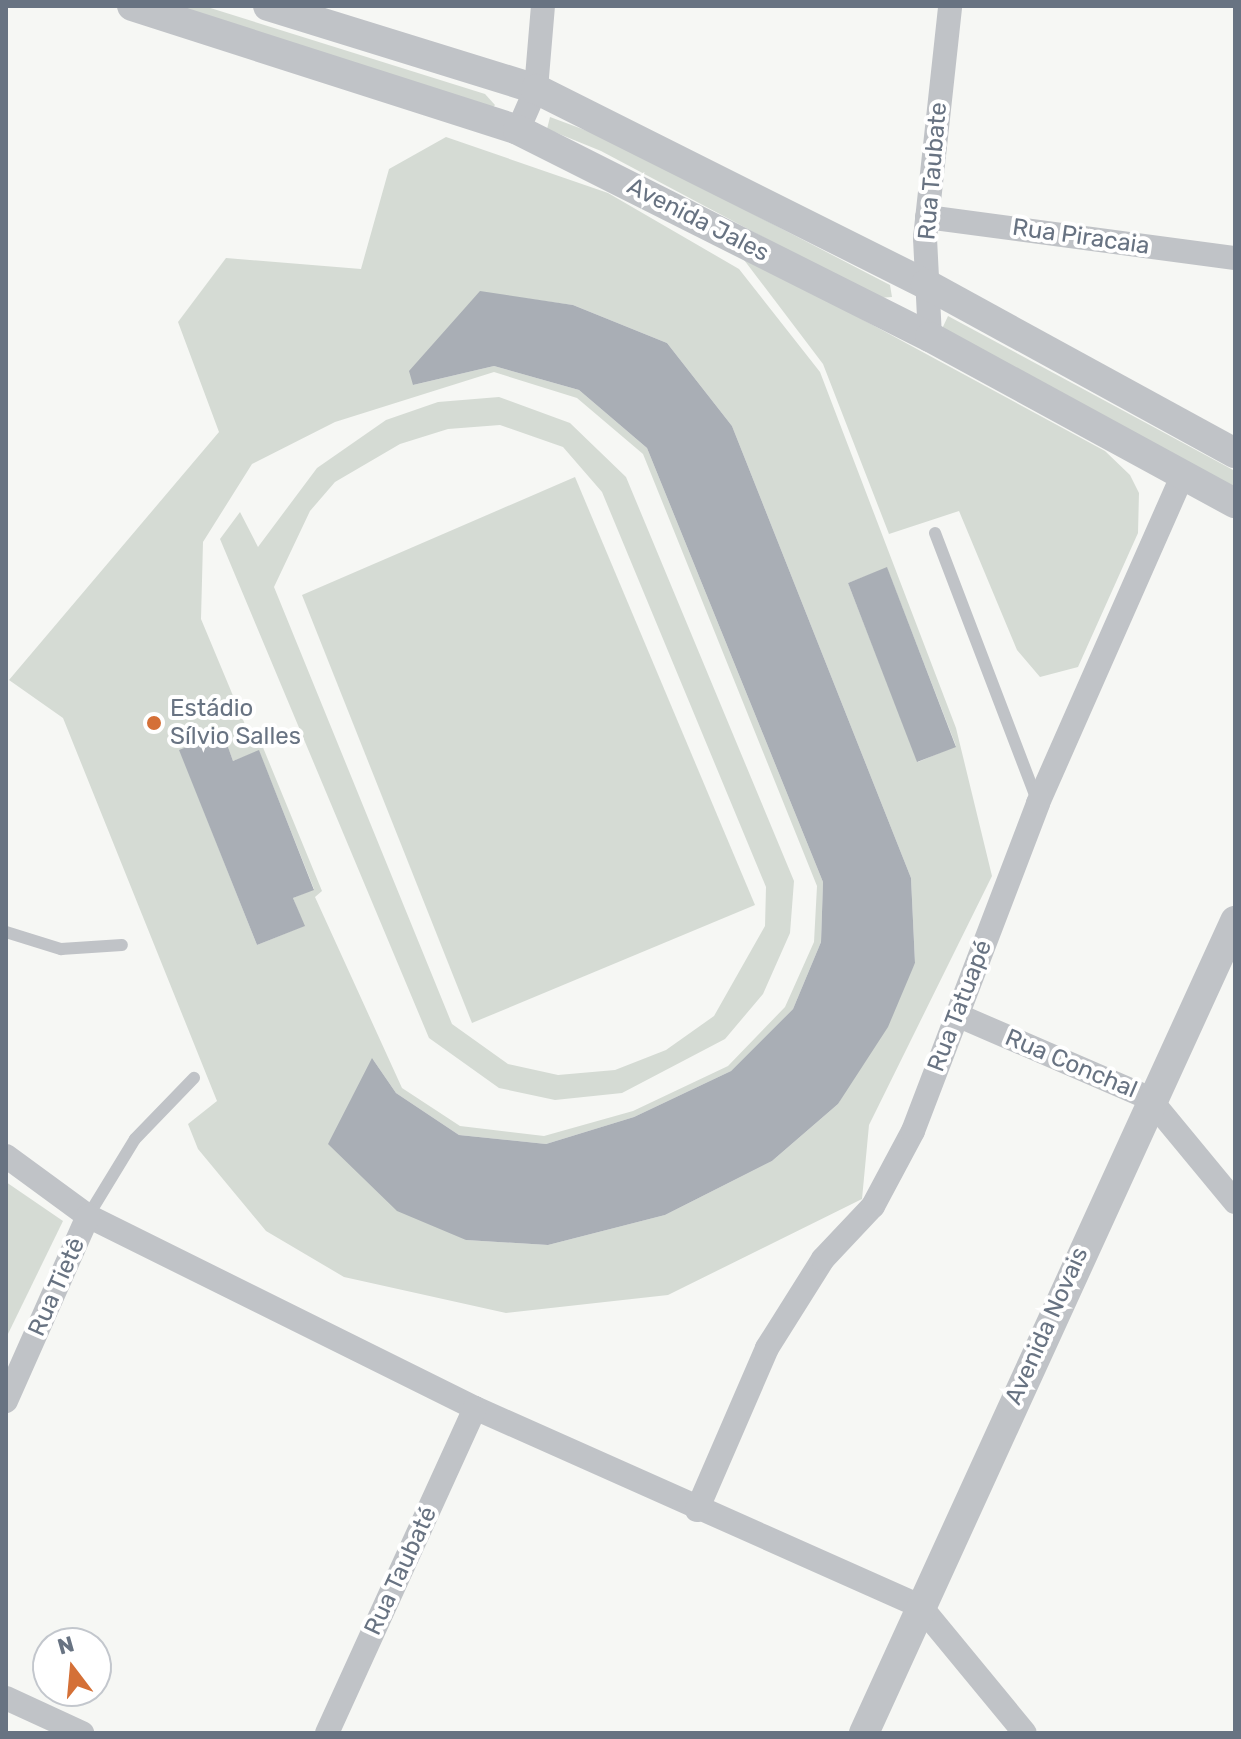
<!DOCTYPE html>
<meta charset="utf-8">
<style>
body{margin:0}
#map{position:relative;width:1241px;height:1739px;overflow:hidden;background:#f6f7f4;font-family:Rubik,sans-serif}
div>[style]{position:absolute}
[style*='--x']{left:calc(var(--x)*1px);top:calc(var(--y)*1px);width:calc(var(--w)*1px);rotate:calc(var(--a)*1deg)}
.green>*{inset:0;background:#d5dbd4}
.building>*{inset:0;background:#a9aeb5}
.service>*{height:12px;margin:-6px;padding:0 6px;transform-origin:6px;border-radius:6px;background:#c0c3c7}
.minor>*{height:24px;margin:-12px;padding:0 12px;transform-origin:12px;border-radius:12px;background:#c0c3c7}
.tertiary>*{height:30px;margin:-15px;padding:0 15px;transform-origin:15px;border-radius:15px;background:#c0c3c7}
.dots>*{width:22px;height:22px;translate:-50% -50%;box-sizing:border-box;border:4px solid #fff;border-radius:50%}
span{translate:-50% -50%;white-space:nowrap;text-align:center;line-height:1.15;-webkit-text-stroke:8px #fff;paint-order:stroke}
.street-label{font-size:24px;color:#687382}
.poi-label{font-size:24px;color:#687382}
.left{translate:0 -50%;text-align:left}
.frame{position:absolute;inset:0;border:8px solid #687382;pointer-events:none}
.north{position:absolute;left:32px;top:1627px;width:80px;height:80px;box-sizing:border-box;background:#fff;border:2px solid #c3c7cd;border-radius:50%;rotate:344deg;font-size:22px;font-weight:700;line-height:32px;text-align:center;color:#687382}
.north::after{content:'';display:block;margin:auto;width:28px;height:36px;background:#d47037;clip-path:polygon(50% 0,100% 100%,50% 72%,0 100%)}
</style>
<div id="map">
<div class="green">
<i style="clip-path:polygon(158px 6px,204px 6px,485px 94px,495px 105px,490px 111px)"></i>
<i style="clip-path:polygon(550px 117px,609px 139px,890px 285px,892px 297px,878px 298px,601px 151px,547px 129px)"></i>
<i style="clip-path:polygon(evenodd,446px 137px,608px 193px,739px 269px,820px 372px,956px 728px,992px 876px,869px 1125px,862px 1199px,668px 1295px,506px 1313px,344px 1277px,266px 1231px,198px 1149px,188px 1124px,217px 1101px,63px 718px,9px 680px,219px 432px,178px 322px,226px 258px,361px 269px,389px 169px,446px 137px,480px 292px,573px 305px,667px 343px,732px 426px,911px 878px,915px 963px,838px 1104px,772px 1161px,665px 1215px,548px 1245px,466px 1240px,372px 1058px,396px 1093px,459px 1135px,546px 1144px,634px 1117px,731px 1071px,793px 1009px,821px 942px,823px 882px,647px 448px,579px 390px,494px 366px,413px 385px,480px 292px,446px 137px,494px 372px,577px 398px,643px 454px,817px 886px,814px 942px,785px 1007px,728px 1066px,633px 1111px,544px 1136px,460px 1126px,402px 1088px,315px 897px,322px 891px,262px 745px,254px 746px,201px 619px,203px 542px,252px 464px,335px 422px,494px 372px,446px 137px,887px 568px,956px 746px,918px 762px,848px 583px,887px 568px,446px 137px,223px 734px,233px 761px,259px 751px,314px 889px,293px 898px,304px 926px,257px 945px,180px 751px,223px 734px)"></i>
<i style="clip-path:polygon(738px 252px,1105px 451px,1130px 475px,1139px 493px,1138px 533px,1078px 667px,1040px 677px,1017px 650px,959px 511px,889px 534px,823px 364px)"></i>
<i style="clip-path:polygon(948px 316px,1235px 471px,1235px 488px,941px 331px)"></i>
<i style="clip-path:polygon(evenodd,499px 397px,570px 423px,626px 477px,794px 881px,790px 933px,763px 994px,725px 1039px,622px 1093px,555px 1100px,499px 1088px,429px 1038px,220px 539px,240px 512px,258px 547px,317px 468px,386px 420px,438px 402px,499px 397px,500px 425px,563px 447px,602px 492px,766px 887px,765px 926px,714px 1016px,666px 1050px,615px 1070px,558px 1075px,508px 1064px,452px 1024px,274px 587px,310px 511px,335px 482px,400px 444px,448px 429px,500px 425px)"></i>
<i style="clip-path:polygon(575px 477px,755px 905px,472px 1023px,302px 595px)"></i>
<i style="clip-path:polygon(6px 1182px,63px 1221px,6px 1338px)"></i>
</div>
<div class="building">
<i style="clip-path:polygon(480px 291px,573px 305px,667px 343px,732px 426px,911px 878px,915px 963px,888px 1027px,838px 1104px,772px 1161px,665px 1215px,548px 1245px,466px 1240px,397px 1211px,328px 1144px,372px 1058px,396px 1093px,459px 1135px,546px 1144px,634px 1117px,731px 1071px,793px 1009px,821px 942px,823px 882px,647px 448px,579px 390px,494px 366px,413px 385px,409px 371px)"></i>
<i style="clip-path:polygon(887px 567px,956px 747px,917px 762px,848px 583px)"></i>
<i style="clip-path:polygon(223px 733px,233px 761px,259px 750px,314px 890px,293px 898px,305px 926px,257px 945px,179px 750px)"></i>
</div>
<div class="service">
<i style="--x:935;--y:533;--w:286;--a:69.1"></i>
<i style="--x:6;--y:932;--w:58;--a:17.2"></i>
<i style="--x:61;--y:949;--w:61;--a:-3.8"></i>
<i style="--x:88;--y:1216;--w:90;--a:-58.6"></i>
<i style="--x:135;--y:1139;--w:85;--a:-46"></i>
</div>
<div class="minor">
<i style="--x:518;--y:130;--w:45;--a:-66.3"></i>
<i style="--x:536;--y:89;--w:83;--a:-85.2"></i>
<i style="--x:927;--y:217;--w:311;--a:7.6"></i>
<i style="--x:930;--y:337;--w:99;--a:-92.9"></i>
<i style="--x:925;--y:238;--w:233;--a:-83.8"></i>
<i style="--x:957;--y:1015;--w:209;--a:23.4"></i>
<i style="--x:1149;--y:1098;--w:135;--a:50.4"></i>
<i style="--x:6;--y:1156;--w:102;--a:36.2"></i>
<i style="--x:88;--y:1216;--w:432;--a:26.4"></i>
<i style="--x:475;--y:1408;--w:488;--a:24"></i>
<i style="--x:921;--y:1607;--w:163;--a:50.5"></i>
<i style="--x:6;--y:1401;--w:202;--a:-66.1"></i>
<i style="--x:697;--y:1510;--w:176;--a:-66.6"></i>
<i style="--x:767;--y:1348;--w:105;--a:-57.8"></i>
<i style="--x:823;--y:1259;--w:73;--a:-46.7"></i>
<i style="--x:873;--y:1206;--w:85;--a:-61.9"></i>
<i style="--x:913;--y:1131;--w:351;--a:-69.1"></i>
<i style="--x:1038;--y:803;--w:356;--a:-66.2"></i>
<i style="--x:6;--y:1698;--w:84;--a:24.7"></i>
<i style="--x:327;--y:1733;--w:357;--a:-65.5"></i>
</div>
<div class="tertiary">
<i style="--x:132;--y:6;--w:405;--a:17.8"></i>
<i style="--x:518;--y:130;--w:461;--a:26.7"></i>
<i style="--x:930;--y:337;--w:347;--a:28.6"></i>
<i style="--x:268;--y:6;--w:281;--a:17.2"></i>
<i style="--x:536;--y:89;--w:436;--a:26.6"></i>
<i style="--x:926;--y:284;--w:352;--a:28.7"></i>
<i style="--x:864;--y:1733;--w:893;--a:-65.44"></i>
</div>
<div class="dots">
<i style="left:154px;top:723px;background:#d47037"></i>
</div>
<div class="street-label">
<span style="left:933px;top:171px;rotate:-85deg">Rua Taubate</span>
<span style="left:698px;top:220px;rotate:27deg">Avenida Jales</span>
<span style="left:1081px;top:237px;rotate:8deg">Rua Piracaia</span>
<span style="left:960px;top:1006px;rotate:-69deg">Rua Tatuapé</span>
<span style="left:1071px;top:1064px;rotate:23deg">Rua Conchal</span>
<span style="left:57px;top:1287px;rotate:-66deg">Rua Tietê</span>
<span style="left:1047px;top:1326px;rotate:-66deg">Avenida Novais</span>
<span style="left:401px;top:1571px;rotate:-65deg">Rua Taubaté</span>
</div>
<div class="poi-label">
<span class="left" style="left:170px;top:723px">Estádio<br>Sílvio Salles</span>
</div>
<div class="frame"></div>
<div class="north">N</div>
</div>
